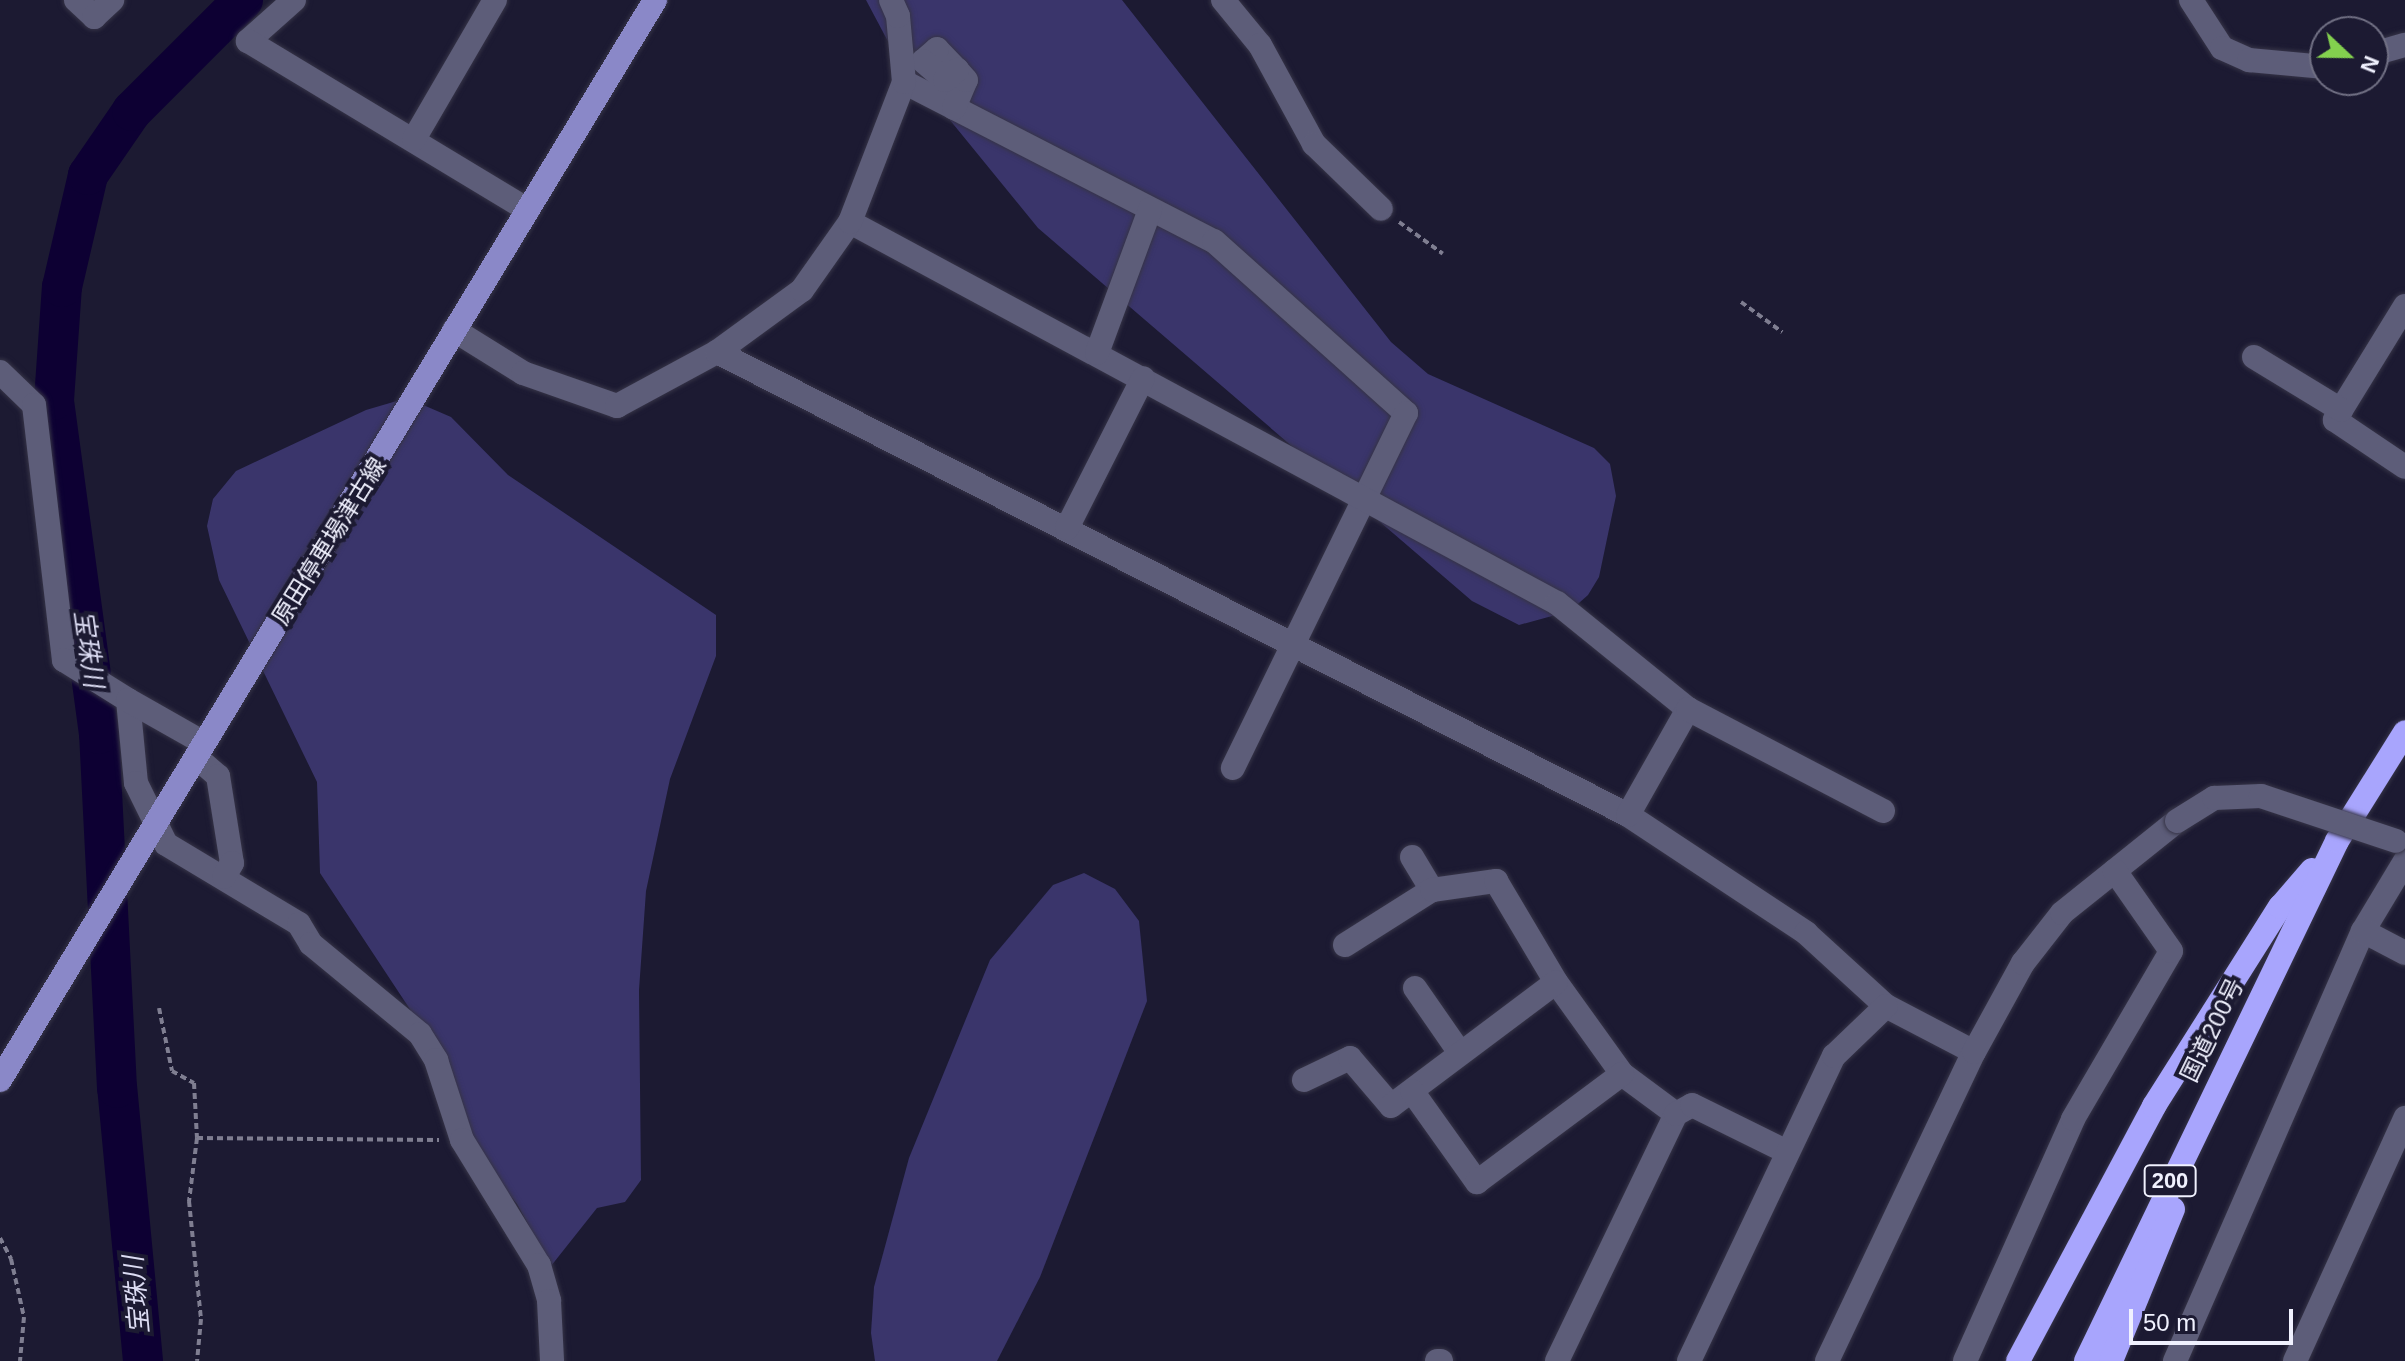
<!DOCTYPE html>
<meta charset="utf-8">
<style>
body{margin:0}
#map{position:relative;width:2405px;height:1361px;overflow:hidden;background:#1c1a32;font-family:Arial,"Noto Sans JP",sans-serif}
div>[style]{position:absolute}
[style*='--x']{left:calc(var(--x)*1px);top:calc(var(--y)*1px);width:calc(var(--w)*1px);rotate:calc(var(--a)*1deg)}
.green>*{inset:0;background:#3a356b}
.river>*{height:40px;margin:-20px;padding:0 20px;transform-origin:20px;border-radius:20px;background:#0d0033}
.path>*{height:4px;margin-top:-2px;transform-origin:0;background:repeating-linear-gradient(90deg,#7f7e91 0 6px,transparent 0 10px)}
.roads{filter:drop-shadow(0 0 2px #363447) drop-shadow(0 0 2px #363447)}
.minor>*{height:24px;margin:-12px;padding:0 12px;transform-origin:12px;border-radius:12px;background:#5d5d79}
.major>*{height:24px;margin:-12px;padding:0 12px;transform-origin:12px;border-radius:12px;background:#8a88c8}
.highway>*{height:24px;margin:-12px;padding:0 12px;transform-origin:12px;border-radius:12px;background:#a8a5fd}
.bridges{filter:drop-shadow(0 0 2px #363447) drop-shadow(0 0 2px #363447)}
.minor-bridge>*{height:24px;margin:-12px;padding:0 12px;transform-origin:12px;border-radius:12px;background:#5d5d79}
span{translate:-50% -50%;white-space:nowrap;text-align:center;line-height:1.15;-webkit-text-stroke:8px #1c1a32;paint-order:stroke}
.shield-label span{padding:2px 6px;background:#1c1a32;border:2px solid;border-radius:6px;-webkit-text-stroke-width:0}
.shield-label{font-size:22px;color:#f0f1fe;font-weight:700}
.street-label{font-size:24px;color:#f0f1fe}
.water-label{font-size:26px;color:#dcdcf3;font-style:italic}
.north{position:absolute;left:2309px;top:16px;width:80px;height:80px;box-sizing:border-box;background:#1c1a32;border:2px solid #717084;border-radius:50%;rotate:112deg;font-size:22px;font-weight:700;line-height:32px;text-align:center;color:#f0f1fe}
.north::after{content:'';display:block;margin:auto;width:28px;height:36px;background:#83d04e;clip-path:polygon(50% 0,100% 100%,50% 72%,0 100%)}
.scale{position:absolute;left:2129px;top:1309px;width:164px;height:36px;box-sizing:border-box;border:4px solid #f0f1fe;border-top:0;padding-left:10px;font-size:24px;line-height:28px;white-space:nowrap;color:#f0f1fe;-webkit-text-stroke:6px #1c1a32;paint-order:stroke}
</style>
<div id="map">
<div class="green">
<i style="clip-path:polygon(866px 0,1122px 0,1391px 342px,1428px 374px,1594px 448px,1610px 464px,1616px 496px,1599px 577px,1588px 595px,1570px 611px,1519px 625px,1472px 601px,1038px 228px,892px 49px)"></i>
<i style="clip-path:polygon(407px 398px,451px 417px,508px 475px,716px 615px,716px 656px,670px 779px,646px 891px,639px 990px,641px 1180px,625px 1202px,597px 1208px,551px 1266px,517px 1204px,473px 1149px,454px 1076px,320px 873px,317px 782px,219px 580px,207px 526px,213px 499px,236px 471px,366px 410px)"></i>
<i style="clip-path:polygon(1084px 873px,1115px 889px,1139px 921px,1147px 1001px,1040px 1277px,997px 1361px,875px 1361px,871px 1333px,874px 1287px,909px 1158px,990px 960px,1053px 885px)"></i>
</div>
<div class="river">
<i style="--x:143;--y:1361;--w:274;--a:-95.4"></i>
<i style="--x:117;--y:1088;--w:354;--a:-92.9"></i>
<i style="--x:99;--y:734;--w:337;--a:-97.7"></i>
<i style="--x:54;--y:400;--w:113;--a:-86"></i>
<i style="--x:62;--y:287;--w:115;--a:-76.9"></i>
<i style="--x:88;--y:175;--w:78;--a:-55.5"></i>
<i style="--x:132;--y:111;--w:157;--a:-45"></i>
</div>
<div class="path">
<i style="--x:1399;--y:222;--w:54;--a:36"></i>
<i style="--x:1741;--y:302;--w:51;--a:36.2"></i>
<i style="--x:159;--y:1008;--w:64;--a:78.3"></i>
<i style="--x:172;--y:1071;--w:25;--a:29"></i>
<i style="--x:194;--y:1083;--w:55;--a:86.9"></i>
<i style="--x:197;--y:1138;--w:64;--a:97.2"></i>
<i style="--x:189;--y:1201;--w:119;--a:84.2"></i>
<i style="--x:201;--y:1319;--w:42;--a:95.4"></i>
<i style="--x:197;--y:1138;--w:242;--a:0.5"></i>
<i style="--x:0;--y:1238;--w:24;--a:62"></i>
<i style="--x:11;--y:1259;--w:59;--a:77.4"></i>
<i style="--x:24;--y:1317;--w:44;--a:95.2"></i>
</div>
<div class="roads">
<div class="minor">
<i style="--x:76;--y:0;--w:25;--a:43"></i>
<i style="--x:94;--y:17;--w:25;--a:-43"></i>
<i style="--x:294;--y:0;--w:62;--a:138.3"></i>
<i style="--x:248;--y:41;--w:327;--a:31.1"></i>
<i style="--x:1223;--y:0;--w:58;--a:50.6"></i>
<i style="--x:1260;--y:45;--w:113;--a:61.4"></i>
<i style="--x:1314;--y:144;--w:93;--a:44.1"></i>
<i style="--x:2191;--y:0;--w:57;--a:57.1"></i>
<i style="--x:2222;--y:48;--w:30;--a:24"></i>
<i style="--x:2249;--y:60;--w:76;--a:5.3"></i>
<i style="--x:2373;--y:54;--w:33;--a:-16"></i>
<i style="--x:904;--y:82;--w:348;--a:27.2"></i>
<i style="--x:1214;--y:241;--w:258;--a:41.9"></i>
<i style="--x:1406;--y:413;--w:395;--a:116"></i>
<i style="--x:954;--y:108;--w:30;--a:-67"></i>
<i style="--x:966;--y:80;--w:13;--a:-132"></i>
<i style="--x:957;--y:70;--w:29;--a:-134"></i>
<i style="--x:937;--y:49;--w:18;--a:139"></i>
<i style="--x:923;--y:61;--w:29;--a:41"></i>
<i style="--x:945;--y:80;--w:16;--a:-40"></i>
<i style="--x:414;--y:139;--w:161;--a:-59.8"></i>
<i style="--x:850;--y:222;--w:803;--a:28.32"></i>
<i style="--x:1557;--y:603;--w:169;--a:39"></i>
<i style="--x:2405;--y:306;--w:134;--a:121.6"></i>
<i style="--x:2335;--y:420;--w:84;--a:33.9"></i>
<i style="--x:454;--y:330;--w:81;--a:31.9"></i>
<i style="--x:523;--y:373;--w:100;--a:19.3"></i>
<i style="--x:617;--y:406;--w:114;--a:-28.4"></i>
<i style="--x:717;--y:352;--w:105;--a:-36.1"></i>
<i style="--x:802;--y:290;--w:83;--a:-54.8"></i>
<i style="--x:850;--y:222;--w:150;--a:-68.9"></i>
<i style="--x:904;--y:82;--w:66;--a:-95.2"></i>
<i style="--x:898;--y:16;--w:17;--a:-114"></i>
<i style="--x:717;--y:352;--w:1022;--a:26.94"></i>
<i style="--x:1628;--y:815;--w:214;--a:33.5"></i>
<i style="--x:1806;--y:933;--w:108;--a:42.4"></i>
<i style="--x:1886;--y:1006;--w:99;--a:27.6"></i>
<i style="--x:1097;--y:353;--w:153;--a:-69.7"></i>
<i style="--x:2254;--y:357;--w:102;--a:31.3"></i>
<i style="--x:0;--y:372;--w:47;--a:44.1"></i>
<i style="--x:34;--y:405;--w:257;--a:83.3"></i>
<i style="--x:64;--y:660;--w:75;--a:32"></i>
<i style="--x:128;--y:700;--w:83;--a:84.5"></i>
<i style="--x:136;--y:783;--w:68;--a:63.8"></i>
<i style="--x:166;--y:844;--w:155;--a:31"></i>
<i style="--x:299;--y:924;--w:23;--a:59"></i>
<i style="--x:311;--y:944;--w:141;--a:39.5"></i>
<i style="--x:420;--y:1034;--w:31;--a:58"></i>
<i style="--x:436;--y:1060;--w:84;--a:72"></i>
<i style="--x:462;--y:1140;--w:147;--a:58.4"></i>
<i style="--x:539;--y:1265;--w:37;--a:74"></i>
<i style="--x:549;--y:1301;--w:60;--a:87.1"></i>
<i style="--x:1067;--y:528;--w:168;--a:-63.1"></i>
<i style="--x:128;--y:700;--w:87;--a:29.5"></i>
<i style="--x:196;--y:757;--w:29;--a:41"></i>
<i style="--x:218;--y:776;--w:88;--a:80.9"></i>
<i style="--x:232;--y:863;--w:16;--a:120"></i>
<i style="--x:1628;--y:815;--w:122;--a:-60.5"></i>
<i style="--x:1688;--y:709;--w:220;--a:27.6"></i>
<i style="--x:1412;--y:857;--w:39;--a:59"></i>
<i style="--x:2363;--y:931;--w:82;--a:-59"></i>
<i style="--x:1345;--y:945;--w:103;--a:-32.3"></i>
<i style="--x:1432;--y:890;--w:65;--a:-8"></i>
<i style="--x:1496;--y:881;--w:117;--a:59.3"></i>
<i style="--x:1556;--y:982;--w:113;--a:54.3"></i>
<i style="--x:1622;--y:1074;--w:67;--a:36.5"></i>
<i style="--x:1415;--y:988;--w:79;--a:55.3"></i>
<i style="--x:1304;--y:1080;--w:51;--a:-25.6"></i>
<i style="--x:1350;--y:1058;--w:63;--a:49.5"></i>
<i style="--x:1391;--y:1106;--w:206;--a:-36.9"></i>
<i style="--x:1412;--y:1091;--w:112;--a:54.5"></i>
<i style="--x:1477;--y:1182;--w:181;--a:-36.7"></i>
<i style="--x:1437;--y:1361;--w:4;--a:0"></i>
<i style="--x:1557;--y:1361;--w:274;--a:-64.3"></i>
<i style="--x:1676;--y:1114;--w:18;--a:-29"></i>
<i style="--x:1692;--y:1105;--w:104;--a:26.3"></i>
<i style="--x:1689;--y:1361;--w:338;--a:-64.6"></i>
<i style="--x:1834;--y:1056;--w:72;--a:-43.9"></i>
<i style="--x:1827;--y:1361;--w:342;--a:-64.6"></i>
<i style="--x:1974;--y:1052;--w:102;--a:-61.2"></i>
<i style="--x:2023;--y:963;--w:63;--a:-52"></i>
<i style="--x:2062;--y:913;--w:147;--a:-38.7"></i>
<i style="--x:1965;--y:1361;--w:265;--a:-65.9"></i>
<i style="--x:2073;--y:1119;--w:194;--a:-59.7"></i>
<i style="--x:2171;--y:951;--w:98;--a:-125"></i>
<i style="--x:2175;--y:1361;--w:469;--a:-66.4"></i>
<i style="--x:2363;--y:931;--w:47;--a:27.6"></i>
<i style="--x:2295;--y:1361;--w:267;--a:-65.6"></i>
</div>
<div class="major">
<i style="--x:0;--y:1080;--w:1263;--a:-58.76"></i>
</div>
<div class="highway">
<i style="--x:2018;--y:1361;--w:289;--a:-61.9"></i>
<i style="--x:2154;--y:1106;--w:236;--a:-57.7"></i>
<i style="--x:2280;--y:907;--w:49;--a:-49.1"></i>
<i style="--x:2086;--y:1361;--w:577;--a:-64.23"></i>
<i style="--x:2337;--y:841;--w:128;--a:-58"></i>
<i style="--x:2111;--y:1361;--w:164;--a:-67.8"></i>
</div>
</div>
<div class="bridges">
<div class="minor-bridge">
<i style="--x:2177;--y:821;--w:44;--a:-31.9"></i>
<i style="--x:2214;--y:798;--w:47;--a:-2.4"></i>
<i style="--x:2261;--y:796;--w:142;--a:18.4"></i>
</div>
</div>
<div class="shield-label">
<span style="left:2170px;top:1181px">200</span>
</div>
<div class="street-label">
<span style="left:329px;top:541px;rotate:-58deg">原田停車場津古線</span>
<span style="left:2212px;top:1030px;rotate:-64deg">国道200号</span>
</div>
<div class="water-label">
<span style="left:88px;top:649px;rotate:82deg">宝珠川</span>
<span style="left:137px;top:1295px;rotate:-95deg">宝珠川</span>
</div>
<div class="north">N</div>
<div class="scale">50 m</div>
</div>
